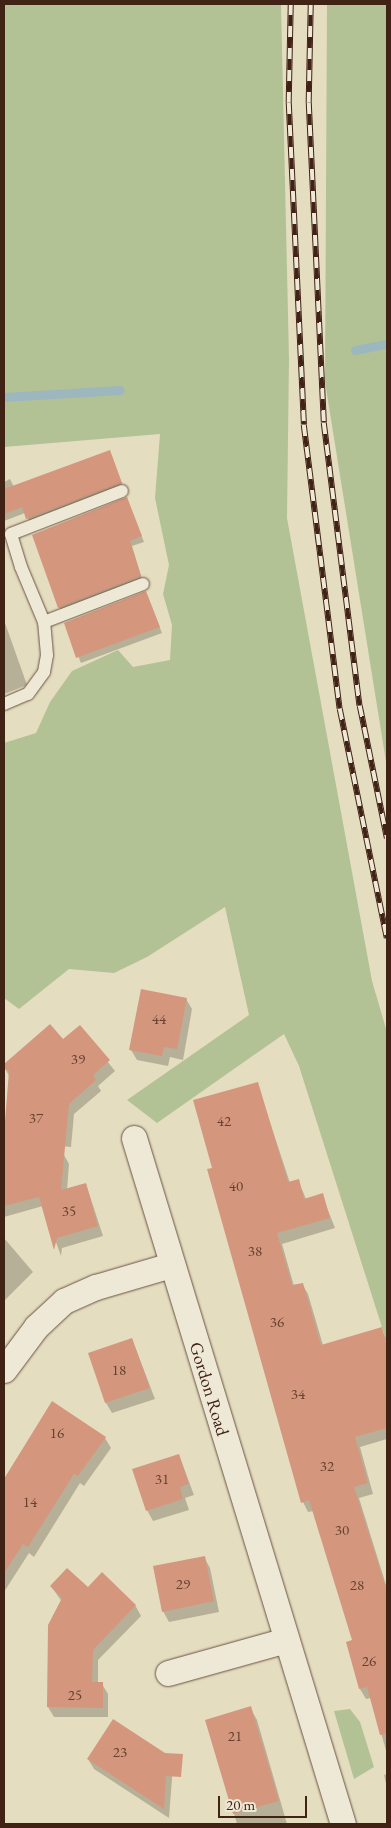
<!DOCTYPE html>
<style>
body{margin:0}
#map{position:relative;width:391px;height:1828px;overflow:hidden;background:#e5ddc0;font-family:"EB Garamond",serif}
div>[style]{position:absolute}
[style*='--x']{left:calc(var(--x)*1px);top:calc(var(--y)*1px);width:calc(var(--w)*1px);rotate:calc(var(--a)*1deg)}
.green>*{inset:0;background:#b2c295}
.shadow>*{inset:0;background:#0003}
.stream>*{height:9px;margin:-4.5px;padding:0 4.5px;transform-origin:4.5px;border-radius:4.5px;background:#9cb8be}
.building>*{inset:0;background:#d4977d}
.roads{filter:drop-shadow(0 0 1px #6a5240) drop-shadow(0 0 1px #6a5240)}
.service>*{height:12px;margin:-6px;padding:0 6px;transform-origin:6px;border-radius:6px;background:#eee9d6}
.minor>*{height:25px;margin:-12.5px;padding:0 12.5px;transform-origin:12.5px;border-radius:12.5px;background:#eee9d6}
.rail>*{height:5.5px;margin-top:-2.75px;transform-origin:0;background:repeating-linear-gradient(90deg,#eee9d6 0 11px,#412316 0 22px);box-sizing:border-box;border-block:1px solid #412316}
span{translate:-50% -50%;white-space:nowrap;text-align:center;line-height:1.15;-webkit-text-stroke:5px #eee9d6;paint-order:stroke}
.number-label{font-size:15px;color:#664030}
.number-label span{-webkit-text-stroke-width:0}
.street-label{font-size:18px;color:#412316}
.frame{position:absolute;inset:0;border:5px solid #412316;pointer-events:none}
.scale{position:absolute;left:218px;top:1796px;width:89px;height:22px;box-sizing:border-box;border:2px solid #412316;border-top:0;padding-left:6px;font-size:15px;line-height:18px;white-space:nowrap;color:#412316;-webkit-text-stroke:4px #eee9d6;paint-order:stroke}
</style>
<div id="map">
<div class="green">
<i style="clip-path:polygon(4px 4px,281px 4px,289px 359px,287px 518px,372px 981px,387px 1032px,387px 1343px,299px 1066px,284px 1034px,157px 1123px,127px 1100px,249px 1015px,225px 907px,147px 957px,114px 973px,69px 969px,19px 1009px,4px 998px,4px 743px,36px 733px,50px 702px,72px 671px,118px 650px,133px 667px,170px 660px,172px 625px,163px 594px,169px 565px,155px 498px,160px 434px,4px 447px)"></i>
<i style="clip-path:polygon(327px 4px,387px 4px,387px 768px,325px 382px)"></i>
<i style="clip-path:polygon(350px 1709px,360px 1722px,374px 1767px,354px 1779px,334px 1711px)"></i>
</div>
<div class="shadow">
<i style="clip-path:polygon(112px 457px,124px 489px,31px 524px,25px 513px,4px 521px,4px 482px,10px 479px,14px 487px)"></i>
<i style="clip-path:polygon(127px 499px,144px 542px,132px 546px,143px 582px,63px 613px,59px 607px)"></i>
<i style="clip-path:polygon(146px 593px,162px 633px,81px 663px,65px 624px)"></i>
<i style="clip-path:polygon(4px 620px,27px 685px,4px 694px)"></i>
<i style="clip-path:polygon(186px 999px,192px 1009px,183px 1060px,170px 1057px,168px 1066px,137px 1060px,131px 1050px)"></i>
<i style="clip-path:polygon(50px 1026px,63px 1040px,79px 1026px,115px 1071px,98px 1086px,101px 1091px,74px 1114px,71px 1147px,11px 1142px,10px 1078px,4px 1066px)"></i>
<i style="clip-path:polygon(257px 1083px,290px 1183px,298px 1180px,306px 1199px,322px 1195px,335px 1228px,282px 1244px,294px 1286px,302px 1284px,308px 1294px,323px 1345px,381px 1329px,387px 1340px,387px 1439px,360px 1447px,373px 1494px,359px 1498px,387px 1588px,387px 1754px,371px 1698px,366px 1699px,360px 1689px,347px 1642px,353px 1641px,314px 1511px,308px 1512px,303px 1502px,214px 1168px)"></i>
<i style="clip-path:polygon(64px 1155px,69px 1164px,67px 1190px,86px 1184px,103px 1236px,62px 1248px,61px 1256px,43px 1206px,4px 1217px,4px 1172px)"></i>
<i style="clip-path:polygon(4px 1238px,33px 1272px,4px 1301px)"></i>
<i style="clip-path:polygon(132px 1339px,155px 1399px,112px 1413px,106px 1403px)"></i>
<i style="clip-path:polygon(52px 1403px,105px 1438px,111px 1448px,84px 1486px,80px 1483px,34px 1557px,29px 1553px,4px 1592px,4px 1479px)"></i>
<i style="clip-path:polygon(179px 1455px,194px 1495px,185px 1498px,189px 1510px,153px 1521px,147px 1510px)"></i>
<i style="clip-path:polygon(204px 1557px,210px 1568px,219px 1612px,169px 1622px,163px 1611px)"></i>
<i style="clip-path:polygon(51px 1586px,88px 1589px,135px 1605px,141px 1616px,98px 1660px,98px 1683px,102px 1684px,108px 1694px,108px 1717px,54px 1717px,48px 1707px,62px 1602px)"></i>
<i style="clip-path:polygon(250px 1708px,257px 1720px,287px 1824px,237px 1824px,207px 1721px)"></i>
<i style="clip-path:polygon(88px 1759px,173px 1766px,169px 1818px,94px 1769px)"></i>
<i style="clip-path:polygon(387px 1774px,387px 1788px,384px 1775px)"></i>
</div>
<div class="stream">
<i style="--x:355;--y:350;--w:33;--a:-11"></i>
<i style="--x:4;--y:397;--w:116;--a:-3.5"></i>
</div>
<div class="building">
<i style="clip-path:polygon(110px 450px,122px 483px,26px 519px,22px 507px,4px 514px,4px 489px)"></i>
<i style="clip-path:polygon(127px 497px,142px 536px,130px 541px,141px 576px,58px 608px,32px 535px)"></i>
<i style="clip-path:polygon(146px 591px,160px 627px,76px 658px,64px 623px)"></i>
<i style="clip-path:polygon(141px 989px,187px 998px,177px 1049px,164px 1047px,162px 1056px,129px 1050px)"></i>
<i style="clip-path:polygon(50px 1024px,63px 1039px,80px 1025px,110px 1060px,93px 1075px,96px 1080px,69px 1104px,61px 1190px,86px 1183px,98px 1226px,57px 1238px,54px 1250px,39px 1197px,4px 1206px,4px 1134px,9px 1071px,4px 1069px,4px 1064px)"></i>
<i style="clip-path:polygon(258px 1082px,288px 1182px,299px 1179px,304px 1199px,323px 1193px,330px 1218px,277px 1233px,292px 1285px,303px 1283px,321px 1345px,382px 1327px,387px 1347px,387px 1428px,355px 1437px,368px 1483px,354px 1487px,387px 1591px,387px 1734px,380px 1735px,367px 1687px,359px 1689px,346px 1642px,352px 1640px,309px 1500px,301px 1503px,207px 1169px,212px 1168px,193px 1100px)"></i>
<i style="clip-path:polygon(132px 1338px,150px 1388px,105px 1403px,88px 1353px)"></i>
<i style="clip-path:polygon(52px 1401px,106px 1437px,78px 1476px,74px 1474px,28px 1547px,23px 1544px,4px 1573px,4px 1479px)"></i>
<i style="clip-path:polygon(179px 1454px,189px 1484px,180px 1487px,183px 1499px,146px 1511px,132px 1469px)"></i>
<i style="clip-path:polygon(205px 1556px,214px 1601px,162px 1612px,153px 1566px)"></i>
<i style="clip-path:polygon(67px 1568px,88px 1587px,102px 1572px,136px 1605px,93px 1650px,92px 1682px,103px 1682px,103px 1708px,47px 1707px,48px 1625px,62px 1598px,50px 1586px)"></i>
<i style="clip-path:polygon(251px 1706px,279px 1801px,233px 1814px,205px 1720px)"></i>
<i style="clip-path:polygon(113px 1719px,165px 1753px,183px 1754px,181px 1777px,166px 1776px,164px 1809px,87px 1759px)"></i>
</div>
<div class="roads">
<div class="service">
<i style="--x:44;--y:622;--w:106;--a:-21"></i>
<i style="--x:4;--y:704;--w:26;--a:-23"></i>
<i style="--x:28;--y:694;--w:27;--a:-54"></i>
<i style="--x:44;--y:672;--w:17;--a:-80"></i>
<i style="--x:47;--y:655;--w:33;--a:-95"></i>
<i style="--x:44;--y:622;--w:60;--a:-112.7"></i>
<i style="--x:21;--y:567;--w:34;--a:-107"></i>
<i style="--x:11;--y:534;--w:119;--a:-21.2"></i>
</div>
<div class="minor">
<i style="--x:134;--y:1138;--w:717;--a:73.06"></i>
<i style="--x:4;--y:1370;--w:54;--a:-53.3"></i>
<i style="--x:36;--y:1327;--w:38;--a:-43"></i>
<i style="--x:64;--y:1301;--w:35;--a:-24"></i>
<i style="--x:96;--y:1287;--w:78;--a:-16.3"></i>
<i style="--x:168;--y:1673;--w:123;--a:-15.6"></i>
</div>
</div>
<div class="rail">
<i style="--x:291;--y:4;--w:99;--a:91.2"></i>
<i style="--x:289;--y:103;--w:322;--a:87.3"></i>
<i style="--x:304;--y:425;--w:286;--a:82.8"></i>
<i style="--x:340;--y:709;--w:234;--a:78.4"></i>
<i style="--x:311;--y:4;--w:99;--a:91.2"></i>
<i style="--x:309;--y:103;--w:320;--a:87.3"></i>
<i style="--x:324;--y:423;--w:285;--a:82.8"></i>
<i style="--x:360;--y:706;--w:135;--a:78.4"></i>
</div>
<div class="number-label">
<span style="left:159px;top:1019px">44</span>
<span style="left:78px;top:1059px">39</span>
<span style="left:36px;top:1118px">37</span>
<span style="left:224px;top:1121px">42</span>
<span style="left:236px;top:1186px">40</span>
<span style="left:69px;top:1211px">35</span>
<span style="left:255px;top:1251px">38</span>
<span style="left:277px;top:1322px">36</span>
<span style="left:119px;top:1370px">18</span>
<span style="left:298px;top:1394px">34</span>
<span style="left:57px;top:1433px">16</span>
<span style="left:327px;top:1466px">32</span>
<span style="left:162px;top:1479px">31</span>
<span style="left:30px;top:1502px">14</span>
<span style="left:342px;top:1530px">30</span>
<span style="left:183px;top:1584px">29</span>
<span style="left:357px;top:1585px">28</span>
<span style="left:369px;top:1661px">26</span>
<span style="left:75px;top:1695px">25</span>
<span style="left:235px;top:1736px">21</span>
<span style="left:120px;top:1752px">23</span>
</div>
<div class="street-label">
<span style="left:209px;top:1389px;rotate:73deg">Gordon Road</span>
</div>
<div class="frame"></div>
<div class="scale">20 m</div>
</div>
